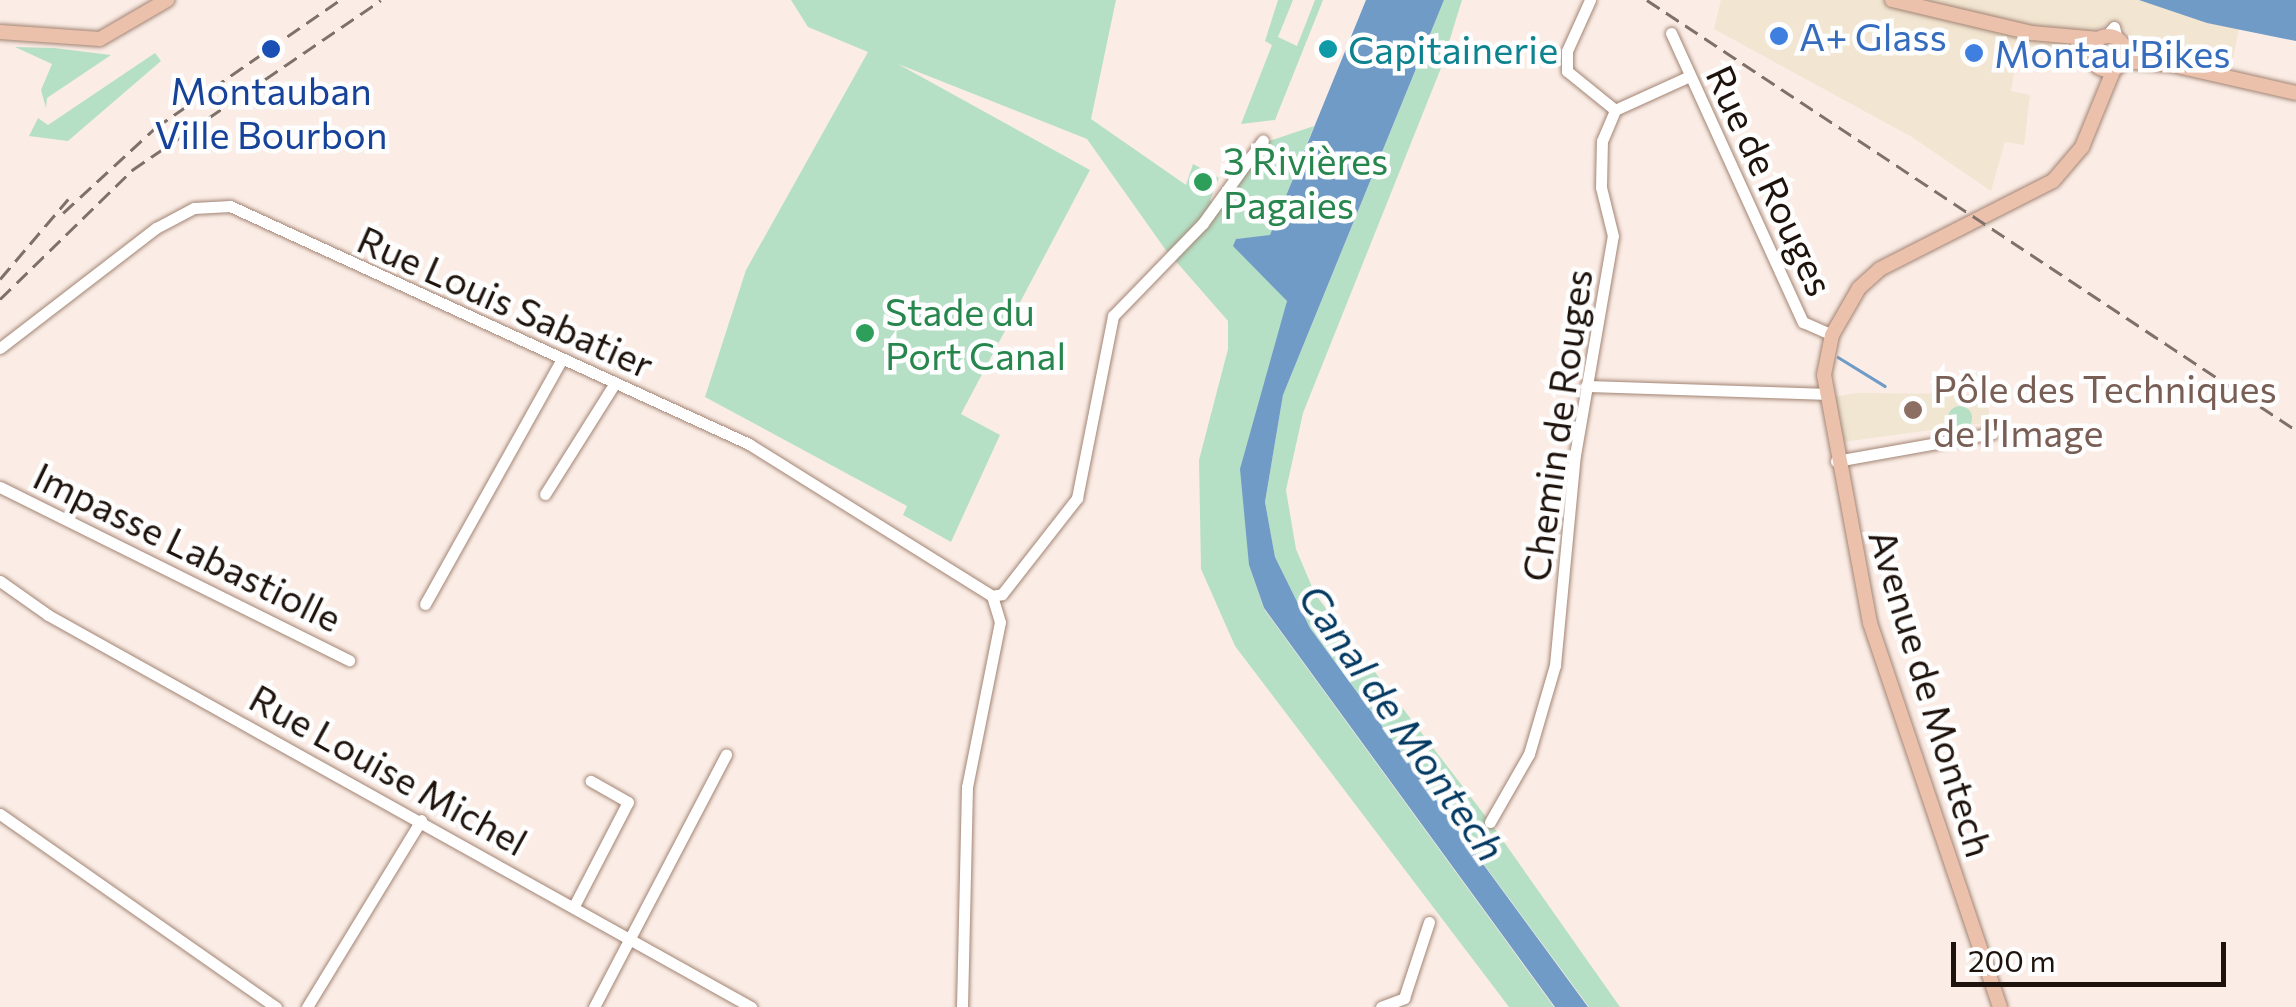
<!DOCTYPE html>
<meta charset="utf-8">
<style>
body{margin:0}
#map{position:relative;width:2296px;height:1007px;overflow:hidden;background:#fbede6;font-family:Commissioner,sans-serif}
div>[style]{position:absolute}
[style*='--x']{left:calc(var(--x)*1px);top:calc(var(--y)*1px);width:calc(var(--w)*1px);rotate:calc(var(--a)*1deg)}
.commercial>*{inset:0;background:#f2e5d1}
.education>*{inset:0;background:#f0e6d1}
.green>*{inset:0;background:#b5e0c6}
.round{border-radius:50%}
.water>*{inset:0;background:#6f9bc6}
.stream>*{height:2.5px;margin:-1.25px;padding:0 1.25px;transform-origin:1.25px;border-radius:1.25px;background:#6f9bc6}
.roads{filter:drop-shadow(0 0 2px #a28474) drop-shadow(0 0 2px #a28474)}
.minor>*{height:11px;margin:-5.5px;padding:0 5.5px;transform-origin:5.5px;border-radius:5.5px;background:#fff}
.major>*{height:14px;margin:-7px;padding:0 7px;transform-origin:7px;border-radius:7px;background:#ecc1ac}
.major>.ring{margin:-7px;padding:0;box-sizing:content-box;background:none;border:14px solid #ecc1ac;border-radius:50%}
.rail>*{height:2.5px;margin-top:-1.25px;transform-origin:0;background:repeating-linear-gradient(90deg,#7d716a 0 15px,transparent 0 23px)}
.dots>*{width:28px;height:28px;translate:-50% -50%;box-sizing:border-box;border:5px solid #fefefe;border-radius:50%}
span{translate:-50% -50%;white-space:nowrap;text-align:center;line-height:1.15;-webkit-text-stroke:9px #fefefe;paint-order:stroke}
.shop-label{font-size:38px;color:#366cbe}
.left{translate:0 -50%;text-align:left}
.culture-label{font-size:38px;color:#0d838f}
.transit-label{font-size:38px;color:#164399}
.leisure-label{font-size:38px;color:#27864d}
.street-label{font-size:38px;color:#1e130c}
.education-label{font-size:38px;color:#785e54}
.water-label{font-size:40px;color:#043a62;font-style:italic}
.scale{position:absolute;left:1951px;top:942px;width:275px;height:45px;box-sizing:border-box;border:5px solid #1e130c;border-top:0;padding-left:12px;font-size:30px;line-height:35px;white-space:nowrap;color:#1e130c;-webkit-text-stroke:8px #fefefe;paint-order:stroke}
</style>
<div id="map">
<div class="commercial">
<i style="clip-path:polygon(1721px 0,2139px 0,2239px 28px,2231px 70px,2140px 45px,2122px 27px,2109px 24px,2090px 32px,2083px 61px,2019px 43px,2011px 91px,2030px 95px,2024px 145px,2005px 142px,1991px 191px,1912px 137px,1714px 29px)"></i>
</div>
<div class="education">
<i style="clip-path:polygon(1857px 393px,1987px 394px,1990px 422px,1843px 442px,1834px 397px)"></i>
</div>
<div class="green">
<i style="clip-path:polygon(791px 0,1116px 0,1091px 119px,1186px 185px,1193px 164px,1219px 178px,1210px 200px,1217px 206px,1170px 256px,1087px 139px,898px 64px,1090px 170px,961px 414px,1000px 435px,951px 542px,903px 515px,907px 506px,705px 397px,746px 270px,868px 52px,808px 27px)"></i>
<i style="clip-path:polygon(1278px 0,1293px 0,1278px 37px,1297px 46px,1315px 0,1323px 0,1275px 120px,1241px 124px,1272px 45px,1265px 41px)"></i>
<i style="clip-path:polygon(1444px 0,1462px 0,1441px 68px,1303px 413px,1286px 490px,1296px 549px,1315px 594px,1490px 822px,1620px 1007px,1589px 1007px,1310px 628px,1275px 557px,1265px 502px,1283px 395px)"></i>
<i style="clip-path:polygon(15px 47px,54px 48px,111px 55px,47px 98px,46px 108px,41px 90px,52px 64px)"></i>
<i style="clip-path:polygon(155px 53px,161px 61px,68px 141px,29px 136px,38px 118px,48px 125px)"></i>
<i style="clip-path:polygon(1314px 126px,1270px 236px,1236px 239px,1287px 301px,1249px 565px,1264px 609px,1554px 1007px,1509px 1007px,1235px 646px,1201px 569px,1199px 460px,1228px 349px,1228px 321px,1173px 258px,1228px 199px,1269px 141px)"></i>
<i class="round" style="left:1948px;top:406px;width:24px;height:24px"></i>
</div>
<div class="water">
<i style="clip-path:polygon(1366px 0,1444px 0,1283px 395px,1265px 502px,1275px 557px,1310px 628px,1588px 1007px,1555px 1007px,1264px 608px,1249px 565px,1240px 469px,1287px 301px,1233px 246px,1236px 239px,1270px 235px)"></i>
<i style="clip-path:polygon(2139px 0,2296px 0,2296px 41px,2207px 23px)"></i>
</div>
<div class="stream">
<i style="--x:1838;--y:357;--w:55;--a:31.7"></i>
</div>
<div class="roads">
<div class="minor">
<i style="--x:1590;--y:0;--w:56;--a:114.3"></i>
<i style="--x:1567;--y:51;--w:20;--a:90"></i>
<i style="--x:1567;--y:71;--w:62;--a:39.1"></i>
<i style="--x:1671;--y:33;--w:318;--a:65.5"></i>
<i style="--x:1803;--y:322;--w:32;--a:24"></i>
<i style="--x:2105;--y:37;--w:13;--a:-48"></i>
<i style="--x:2114;--y:27;--w:12;--a:76"></i>
<i style="--x:0;--y:348;--w:197;--a:-37.6"></i>
<i style="--x:156;--y:228;--w:43;--a:-27.8"></i>
<i style="--x:194;--y:208;--w:36;--a:-3"></i>
<i style="--x:230;--y:206;--w:571;--a:24.63"></i>
<i style="--x:749;--y:444;--w:287;--a:32"></i>
<i style="--x:1586;--y:386;--w:238;--a:1.9"></i>
<i style="--x:1836;--y:461;--w:159;--a:-10.1"></i>
<i style="--x:0;--y:487;--w:390;--a:26.4"></i>
<i style="--x:545;--y:494;--w:131;--a:-57.8"></i>
<i style="--x:0;--y:581;--w:59;--a:35.3"></i>
<i style="--x:48;--y:615;--w:805;--a:29.14"></i>
<i style="--x:425;--y:604;--w:281;--a:-60.8"></i>
<i style="--x:0;--y:814;--w:337;--a:35"></i>
<i style="--x:1490;--y:822;--w:78;--a:-60.2"></i>
<i style="--x:1529;--y:754;--w:93;--a:-73.7"></i>
<i style="--x:1555;--y:665;--w:211;--a:-84.6"></i>
<i style="--x:1575;--y:455;--w:222;--a:-80.2"></i>
<i style="--x:1613;--y:236;--w:50;--a:-103.8"></i>
<i style="--x:1601;--y:187;--w:46;--a:-88.8"></i>
<i style="--x:1602;--y:141;--w:34;--a:-67"></i>
<i style="--x:1615;--y:110;--w:82;--a:-24.4"></i>
<i style="--x:574;--y:906;--w:117;--a:-62.6"></i>
<i style="--x:628;--y:802;--w:43;--a:-150.4"></i>
<i style="--x:307;--y:1007;--w:219;--a:-58.6"></i>
<i style="--x:594;--y:1007;--w:285;--a:-62.4"></i>
<i style="--x:962;--y:1007;--w:220;--a:-88.7"></i>
<i style="--x:967;--y:787;--w:168;--a:-78.7"></i>
<i style="--x:1000;--y:622;--w:27;--a:-107"></i>
<i style="--x:992;--y:596;--w:10;--a:-11"></i>
<i style="--x:1002;--y:594;--w:122;--a:-52"></i>
<i style="--x:1077;--y:498;--w:186;--a:-78.8"></i>
<i style="--x:1113;--y:316;--w:129;--a:-45.9"></i>
<i style="--x:1203;--y:223;--w:102;--a:-54.1"></i>
<i style="--x:1381;--y:1007;--w:25;--a:-21"></i>
<i style="--x:1404;--y:998;--w:80;--a:-71.8"></i>
</div>
<div class="major">
<i style="--x:1892;--y:0;--w:144;--a:13.3"></i>
<i style="--x:2032;--y:33;--w:67;--a:5.1"></i>
<i style="--x:0;--y:32;--w:100;--a:4"></i>
<i style="--x:100;--y:39;--w:78;--a:-30.2"></i>
<i class="ring" style="left:2091px;top:36px;width:20px;height:20px"></i>
<i style="--x:2123;--y:61;--w:50;--a:4.6"></i>
<i style="--x:2173;--y:65;--w:126;--a:12.8"></i>
<i style="--x:2000;--y:1007;--w:405;--a:-108.7"></i>
<i style="--x:1870;--y:623;--w:252;--a:-100.5"></i>
<i style="--x:1824;--y:375;--w:41;--a:-78.7"></i>
<i style="--x:1832;--y:335;--w:54;--a:-60.1"></i>
<i style="--x:1859;--y:288;--w:28;--a:-42"></i>
<i style="--x:1880;--y:269;--w:194;--a:-27"></i>
<i style="--x:2053;--y:181;--w:45;--a:-49.5"></i>
<i style="--x:2082;--y:147;--w:84;--a:-67.7"></i>
</div>
</div>
<div class="rail">
<i style="--x:1647;--y:0;--w:779;--a:33.53"></i>
<i style="--x:63;--y:213;--w:125;--a:-42.7"></i>
<i style="--x:155;--y:128;--w:225;--a:-34.7"></i>
<i style="--x:0;--y:279;--w:105;--a:-49.6"></i>
<i style="--x:0;--y:299;--w:185;--a:-44.3"></i>
<i style="--x:132;--y:170;--w:301;--a:-34.3"></i>
</div>
<div class="dots">
<i style="left:1779px;top:36px;background:#3f7fe0"></i>
<i style="left:271px;top:49px;background:#1a4fb4"></i>
<i style="left:1328px;top:49px;background:#0f9aa8"></i>
<i style="left:1974px;top:53px;background:#3f7fe0"></i>
<i style="left:1203px;top:182px;background:#2e9e5b"></i>
<i style="left:865px;top:333px;background:#2e9e5b"></i>
<i style="left:1913px;top:410px;background:#8d6e63"></i>
</div>
<div class="shop-label">
<span class="left" style="left:1799px;top:36px">A+ Glass</span>
<span class="left" style="left:1994px;top:53px">Montau'Bikes</span>
</div>
<div class="culture-label">
<span class="left" style="left:1348px;top:49px">Capitainerie</span>
</div>
<div class="transit-label">
<span style="left:271px;top:112px">Montauban<br>Ville Bourbon</span>
</div>
<div class="leisure-label">
<span class="left" style="left:1223px;top:182px">3 Rivières<br>Pagaies</span>
<span class="left" style="left:885px;top:333px">Stade du<br>Port Canal</span>
</div>
<div class="street-label">
<span style="left:1771px;top:180px;rotate:65deg">Rue de Rouges</span>
<span style="left:506px;top:301px;rotate:24deg">Rue Louis Sabatier</span>
<span style="left:1556px;top:425px;rotate:-82deg">Chemin de Rouges</span>
<span style="left:188px;top:546px;rotate:26deg">Impasse Labastiolle</span>
<span style="left:1932px;top:693px;rotate:73deg">Avenue de Montech</span>
<span style="left:389px;top:769px;rotate:29deg">Rue Louise Michel</span>
</div>
<div class="education-label">
<span class="left" style="left:1933px;top:410px">Pôle des Techniques<br>de l'Image</span>
</div>
<div class="water-label">
<span style="left:1403px;top:722px;rotate:55deg">Canal de Montech</span>
</div>
<div class="scale">200 m</div>
</div>
